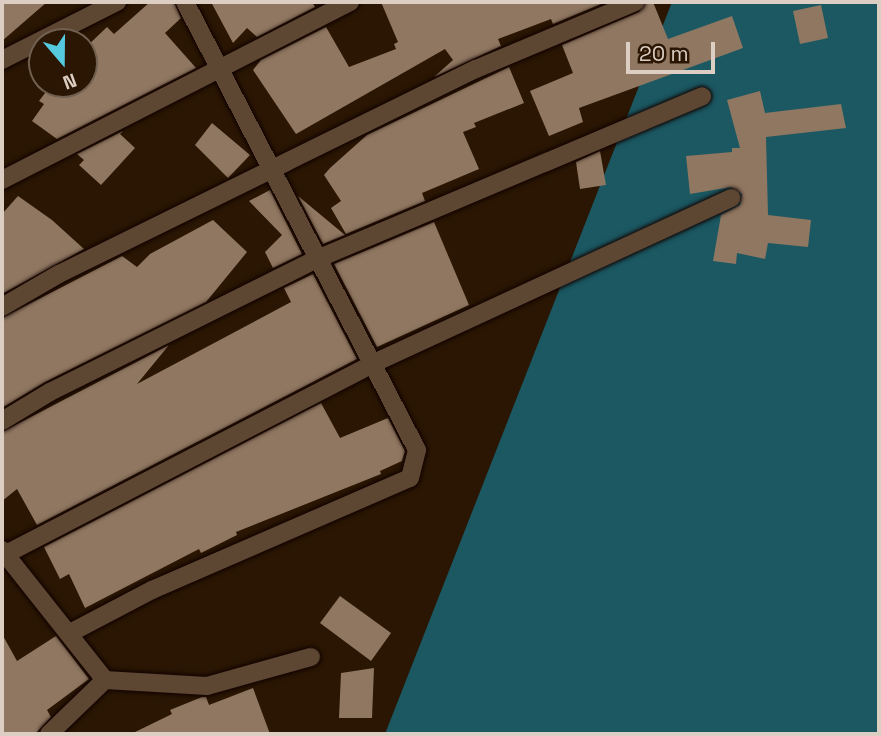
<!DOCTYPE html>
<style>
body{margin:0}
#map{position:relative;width:881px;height:736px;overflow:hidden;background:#2a1603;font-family:"Space Grotesk",sans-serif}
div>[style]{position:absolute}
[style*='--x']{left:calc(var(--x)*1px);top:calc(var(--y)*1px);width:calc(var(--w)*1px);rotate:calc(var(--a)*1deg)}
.water>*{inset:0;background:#1b5862}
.building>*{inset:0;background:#907761}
.roads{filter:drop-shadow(0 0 2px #110200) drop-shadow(0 0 2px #110200)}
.street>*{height:18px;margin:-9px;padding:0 9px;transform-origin:9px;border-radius:9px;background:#5d4632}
span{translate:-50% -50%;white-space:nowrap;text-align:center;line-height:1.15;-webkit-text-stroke:7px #2a1603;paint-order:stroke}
.frame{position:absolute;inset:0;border:4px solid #dccec3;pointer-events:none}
.north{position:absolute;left:28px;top:28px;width:70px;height:70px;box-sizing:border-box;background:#2a1603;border:2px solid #716050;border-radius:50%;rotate:160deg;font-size:19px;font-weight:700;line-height:28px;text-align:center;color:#dccec3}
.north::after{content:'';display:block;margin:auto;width:24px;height:32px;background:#55cadf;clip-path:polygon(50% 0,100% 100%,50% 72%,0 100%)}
.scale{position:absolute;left:626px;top:42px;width:89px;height:32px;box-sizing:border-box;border:4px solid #dccec3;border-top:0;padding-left:9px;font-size:21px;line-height:24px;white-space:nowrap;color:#dccec3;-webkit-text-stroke:5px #2a1603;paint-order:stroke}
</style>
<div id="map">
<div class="water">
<i style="clip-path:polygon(672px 2px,879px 2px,879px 734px,385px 734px)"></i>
</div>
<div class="building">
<i style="clip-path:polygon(2px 2px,47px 2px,2px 41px)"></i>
<i style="clip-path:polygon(150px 2px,174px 2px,181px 18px,165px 33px,196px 68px,57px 139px,32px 121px,44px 104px,39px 101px,52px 84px,84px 84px,84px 49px,107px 27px,114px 34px)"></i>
<i style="clip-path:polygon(211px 2px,312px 2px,315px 7px,257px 37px,247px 28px,233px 43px)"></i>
<i style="clip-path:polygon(381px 2px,606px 2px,553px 24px,551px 19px,498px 39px,501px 46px,434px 77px,453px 60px,445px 49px,296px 134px,253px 70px,261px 60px,326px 27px,349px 67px,396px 49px,394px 44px,398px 42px)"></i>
<i style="clip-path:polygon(646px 2px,653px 2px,668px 39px,732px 16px,743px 48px,579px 108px,583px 122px,549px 136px,530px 91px,573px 73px,562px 45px,639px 12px)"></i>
<i style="clip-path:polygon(821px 5px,828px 38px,800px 44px,793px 11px)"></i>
<i style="clip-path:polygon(509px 67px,524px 103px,474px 123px,476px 127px,463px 132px,479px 169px,422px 193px,425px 201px,346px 234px,331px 208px,341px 201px,324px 175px,330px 168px,367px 135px)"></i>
<i style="clip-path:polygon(760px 91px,765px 113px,841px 104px,846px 128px,766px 137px,768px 215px,811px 220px,808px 247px,768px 243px,765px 259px,737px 253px,736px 264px,713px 261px,721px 215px,740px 205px,742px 194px,731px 187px,690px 194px,686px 156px,732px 152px,732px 148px,740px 148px,727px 100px)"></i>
<i style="clip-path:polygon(212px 123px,250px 155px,228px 178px,195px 145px)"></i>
<i style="clip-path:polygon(123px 131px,120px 134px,135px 148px,101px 185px,79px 165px,84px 160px,77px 154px)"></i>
<i style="clip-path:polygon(600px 151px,606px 185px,580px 189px,576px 162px)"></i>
<i style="clip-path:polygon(270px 190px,302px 254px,273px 268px,265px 252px,282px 235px,249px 201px)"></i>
<i style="clip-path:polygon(18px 196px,52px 220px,84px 249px,2px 294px,2px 214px)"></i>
<i style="clip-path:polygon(298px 196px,345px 235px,323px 244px)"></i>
<i style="clip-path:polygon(213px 220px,247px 252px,206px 302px,45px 382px,2px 408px,2px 318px,122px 256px,137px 267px,150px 254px)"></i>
<i style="clip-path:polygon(434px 222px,469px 305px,377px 347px,334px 264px)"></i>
<i style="clip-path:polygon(313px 274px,357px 359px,37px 525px,17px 489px,2px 501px,2px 432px,169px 345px,137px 384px,291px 302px,284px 288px)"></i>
<i style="clip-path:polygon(321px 403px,340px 438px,388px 418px,405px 451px,402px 461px,380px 471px,381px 474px,236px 532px,237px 535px,201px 553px,199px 549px,85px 608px,69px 574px,60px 579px,44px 547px)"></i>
<i style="clip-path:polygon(340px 596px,391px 633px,371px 661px,320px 623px)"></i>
<i style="clip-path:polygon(2px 634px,17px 661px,56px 636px,89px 679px,47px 710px,51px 717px,35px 734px,2px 734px)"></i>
<i style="clip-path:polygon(374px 668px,372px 718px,339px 718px,341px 673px)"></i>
<i style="clip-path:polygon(253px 688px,270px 734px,131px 734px,172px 714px,170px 710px,202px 697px,206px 697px,209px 705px)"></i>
</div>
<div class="roads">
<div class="street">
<i style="--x:2;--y:60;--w:129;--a:-26.8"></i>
<i style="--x:2;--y:180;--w:391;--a:-27.1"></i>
<i style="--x:2;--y:307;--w:66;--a:-30.1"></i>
<i style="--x:59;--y:274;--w:465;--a:-26.2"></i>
<i style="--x:476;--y:69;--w:173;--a:-22.8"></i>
<i style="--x:2;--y:421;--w:56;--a:-31.1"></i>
<i style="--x:50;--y:392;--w:298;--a:-26.5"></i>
<i style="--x:317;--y:259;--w:418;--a:-22.9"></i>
<i style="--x:2;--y:550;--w:166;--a:51.6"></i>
<i style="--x:6;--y:554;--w:412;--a:-27.4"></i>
<i style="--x:372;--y:364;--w:396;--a:-24.8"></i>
<i style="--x:70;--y:633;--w:93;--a:-27.7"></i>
<i style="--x:152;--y:590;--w:281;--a:-23.5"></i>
<i style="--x:410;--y:478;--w:29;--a:-76"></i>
<i style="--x:417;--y:450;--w:505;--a:-117.38"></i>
<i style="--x:49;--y:734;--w:78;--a:-44"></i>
<i style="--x:105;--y:680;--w:102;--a:3.4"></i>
<i style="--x:207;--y:686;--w:108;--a:-15.6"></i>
</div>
</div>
<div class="frame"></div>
<div class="north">N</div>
<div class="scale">20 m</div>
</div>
